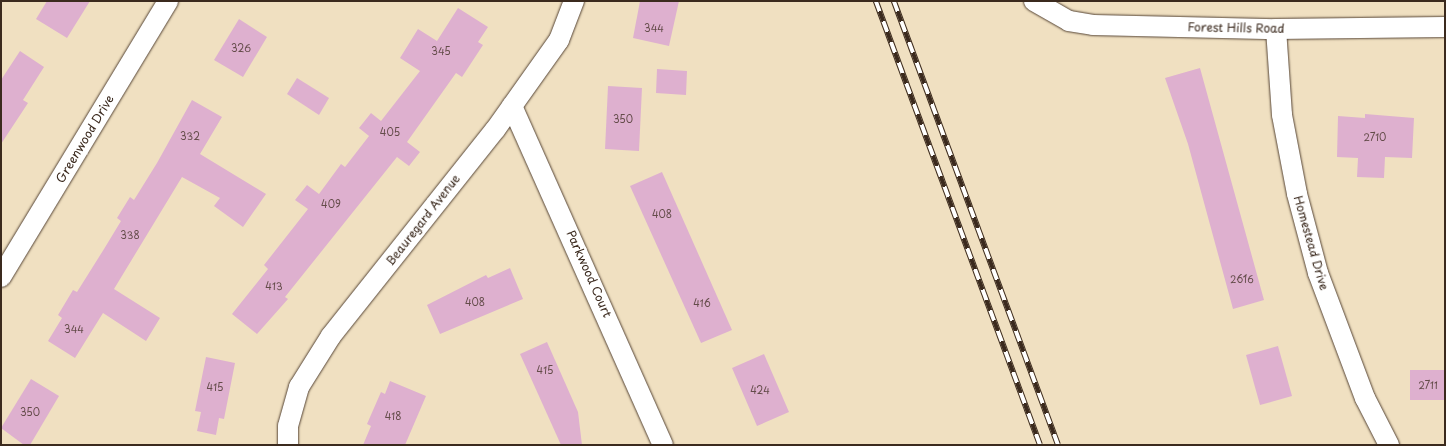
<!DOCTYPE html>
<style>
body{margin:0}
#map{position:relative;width:1446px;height:446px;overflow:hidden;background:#f0e0c1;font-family:"Playpen Sans",sans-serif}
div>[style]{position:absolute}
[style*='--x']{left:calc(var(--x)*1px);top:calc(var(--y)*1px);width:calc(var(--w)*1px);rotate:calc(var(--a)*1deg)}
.building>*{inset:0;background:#deb0cf}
.roads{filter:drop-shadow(0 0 1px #564536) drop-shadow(0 0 1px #564536)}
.minor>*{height:20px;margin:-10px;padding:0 10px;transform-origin:10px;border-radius:10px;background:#fff}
.rail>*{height:5.5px;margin-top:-2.75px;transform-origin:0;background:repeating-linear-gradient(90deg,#fff 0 11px,#3b2a1e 0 22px);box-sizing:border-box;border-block:1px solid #3b2a1e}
span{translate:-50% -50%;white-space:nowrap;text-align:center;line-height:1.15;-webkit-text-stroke:4.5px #fff;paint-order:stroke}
.number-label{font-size:10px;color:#644c4a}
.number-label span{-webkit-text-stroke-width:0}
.street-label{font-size:12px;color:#3b2a1e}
.frame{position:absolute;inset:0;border:2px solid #3b2a1e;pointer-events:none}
</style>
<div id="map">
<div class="building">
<i style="clip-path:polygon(47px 1px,90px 1px,67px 38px,36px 19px)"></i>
<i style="clip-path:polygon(640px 1px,679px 1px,669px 46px,633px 38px)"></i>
<i style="clip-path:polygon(458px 8px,488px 27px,478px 42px,483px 45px,462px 77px,456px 73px,407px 142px,420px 152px,409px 166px,397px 157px,285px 297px,288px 299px,257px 334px,232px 314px,268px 269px,264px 265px,308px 209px,295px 200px,307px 185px,319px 194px,341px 164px,345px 167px,369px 136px,359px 128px,371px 113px,381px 121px,420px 71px,400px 58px,418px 29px,437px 41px)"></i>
<i style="clip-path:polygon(239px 19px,267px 37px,243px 77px,214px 60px)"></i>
<i style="clip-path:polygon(20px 51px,44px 67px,23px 100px,28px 103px,1px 144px,1px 80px)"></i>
<i style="clip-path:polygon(1200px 68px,1264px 300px,1233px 309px,1188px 144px,1165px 78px)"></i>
<i style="clip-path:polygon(657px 69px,687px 71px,686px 95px,656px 93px)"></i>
<i style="clip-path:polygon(297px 78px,329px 98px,319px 115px,287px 94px)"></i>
<i style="clip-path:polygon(608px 86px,642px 88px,639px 151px,605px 149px)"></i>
<i style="clip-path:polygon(192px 100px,222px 117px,200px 154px,266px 194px,243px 227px,214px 206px,220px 198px,182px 177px,114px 289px,160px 318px,146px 341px,103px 313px,75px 358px,48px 341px,62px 318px,58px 315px,73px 290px,77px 292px,104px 249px,121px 221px,117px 218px,130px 197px,134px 200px,157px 163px)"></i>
<i style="clip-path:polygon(1365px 114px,1414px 118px,1412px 158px,1385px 157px,1384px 178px,1357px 177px,1358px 158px,1337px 157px,1338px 116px,1365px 118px)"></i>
<i style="clip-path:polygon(662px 172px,732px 330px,701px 343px,630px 186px)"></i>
<i style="clip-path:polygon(510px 268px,523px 299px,440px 334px,427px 305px,486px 275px,488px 278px)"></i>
<i style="clip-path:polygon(547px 342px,578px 412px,582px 445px,561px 445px,520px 354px)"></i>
<i style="clip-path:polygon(1278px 346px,1292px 396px,1260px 405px,1246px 355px)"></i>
<i style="clip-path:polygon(764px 354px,789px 412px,757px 426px,732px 368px)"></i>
<i style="clip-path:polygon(206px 357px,235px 363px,224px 419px,219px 418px,216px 435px,197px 431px,201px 412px,195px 411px)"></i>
<i style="clip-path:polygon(1410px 370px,1445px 370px,1445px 400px,1410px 400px)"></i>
<i style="clip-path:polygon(31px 379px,59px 396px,30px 445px,24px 445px,1px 428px)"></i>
<i style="clip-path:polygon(390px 381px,426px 396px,405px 445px,363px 445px,371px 426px,367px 424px,381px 392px,385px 394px)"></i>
</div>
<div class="roads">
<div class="minor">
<i style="--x:1034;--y:1;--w:40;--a:29.7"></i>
<i style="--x:1069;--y:21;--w:24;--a:9"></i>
<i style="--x:1093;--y:25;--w:183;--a:1.3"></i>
<i style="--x:1276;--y:29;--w:169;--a:-0.7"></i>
<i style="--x:1276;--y:29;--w:86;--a:86"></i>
<i style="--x:1282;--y:115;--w:80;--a:79.2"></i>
<i style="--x:1297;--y:194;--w:82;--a:75.1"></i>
<i style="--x:1318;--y:273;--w:134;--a:69.4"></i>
<i style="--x:1365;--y:398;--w:53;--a:62.9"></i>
<i style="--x:512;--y:106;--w:371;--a:66"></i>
<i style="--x:1;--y:277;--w:323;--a:-58.8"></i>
<i style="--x:288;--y:445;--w:19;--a:-90"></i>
<i style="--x:288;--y:426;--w:41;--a:-74.2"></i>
<i style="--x:299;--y:387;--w:60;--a:-57.9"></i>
<i style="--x:331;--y:336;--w:263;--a:-51.5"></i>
<i style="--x:495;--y:130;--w:110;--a:-54.6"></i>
<i style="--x:559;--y:40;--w:42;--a:-69"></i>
</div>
</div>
<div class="rail">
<i style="--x:876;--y:1;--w:473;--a:69.7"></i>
<i style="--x:894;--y:1;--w:473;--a:69.7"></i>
</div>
<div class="number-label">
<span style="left:654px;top:28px">344</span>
<span style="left:241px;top:48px">326</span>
<span style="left:441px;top:51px">345</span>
<span style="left:623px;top:119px">350</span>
<span style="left:390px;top:132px">405</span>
<span style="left:190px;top:136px">332</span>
<span style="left:1375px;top:137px">2710</span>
<span style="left:331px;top:204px">409</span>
<span style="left:662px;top:214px">408</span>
<span style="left:130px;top:235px">338</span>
<span style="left:1242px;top:279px">2616</span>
<span style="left:274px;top:286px">413</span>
<span style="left:475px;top:302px">408</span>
<span style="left:702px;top:303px">416</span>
<span style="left:74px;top:329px">344</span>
<span style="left:545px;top:370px">415</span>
<span style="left:1428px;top:385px">2711</span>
<span style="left:215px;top:387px">415</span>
<span style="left:760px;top:390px">424</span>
<span style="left:30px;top:412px">350</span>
<span style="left:393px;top:416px">418</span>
</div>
<div class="street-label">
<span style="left:1236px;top:28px;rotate:1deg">Forest Hills Road</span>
<span style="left:85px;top:139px;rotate:-59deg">Greenwood Drive</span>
<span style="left:423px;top:220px;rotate:-52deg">Beauregard Avenue</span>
<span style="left:1311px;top:243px;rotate:74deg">Homestead Drive</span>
<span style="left:589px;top:274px;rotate:66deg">Parkwood Court</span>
</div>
<div class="frame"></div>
</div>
